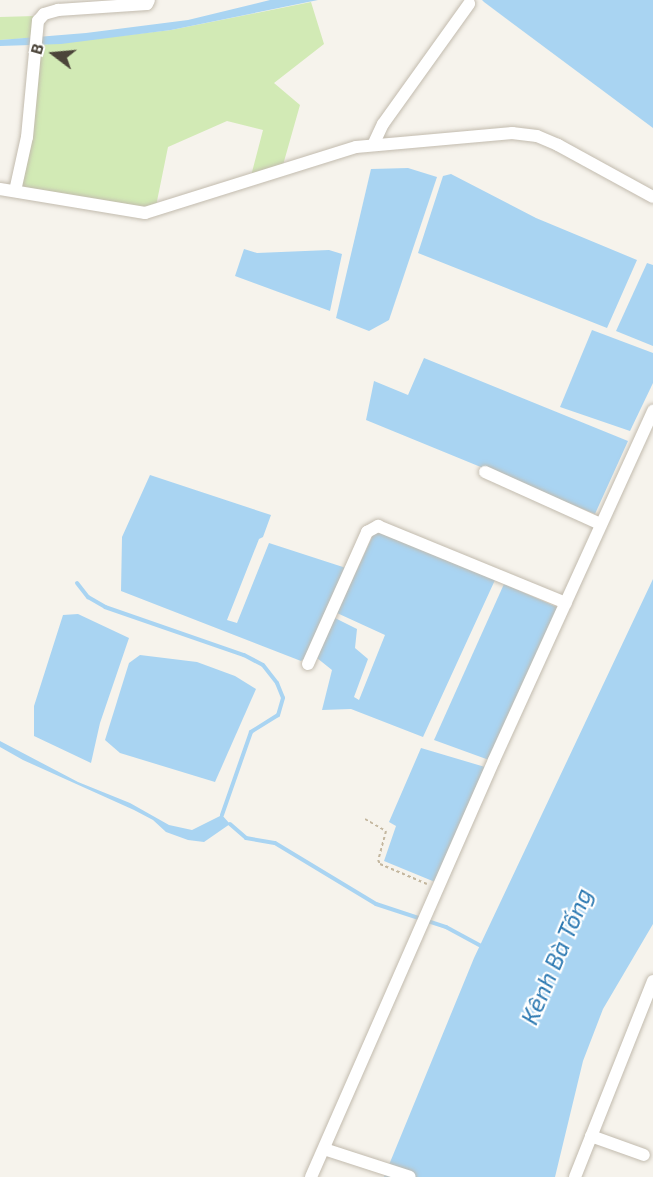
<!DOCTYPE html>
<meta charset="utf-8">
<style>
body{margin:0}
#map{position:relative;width:653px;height:1177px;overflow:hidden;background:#f6f3ec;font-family:"Exo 2",sans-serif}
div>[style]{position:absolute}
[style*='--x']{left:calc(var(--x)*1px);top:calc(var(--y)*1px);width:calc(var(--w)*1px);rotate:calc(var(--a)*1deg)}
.green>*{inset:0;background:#d2eab5}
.water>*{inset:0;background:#a9d4f2}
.stream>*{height:4px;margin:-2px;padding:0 2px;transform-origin:2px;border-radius:2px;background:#a9d4f2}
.path>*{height:2px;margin-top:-1px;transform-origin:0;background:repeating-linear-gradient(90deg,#c4b79f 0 3px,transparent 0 6px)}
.roads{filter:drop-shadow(0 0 2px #c2bbae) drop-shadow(0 0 2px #c2bbae)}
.minor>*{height:12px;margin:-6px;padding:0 6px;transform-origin:6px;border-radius:6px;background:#fff}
span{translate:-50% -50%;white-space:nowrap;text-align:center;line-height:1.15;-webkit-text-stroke:4.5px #fff;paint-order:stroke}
.water-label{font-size:24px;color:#2e7ab2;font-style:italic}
.north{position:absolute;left:24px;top:24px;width:60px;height:60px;-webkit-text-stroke:4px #fff;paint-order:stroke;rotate:286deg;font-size:16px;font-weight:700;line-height:24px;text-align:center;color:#4b4439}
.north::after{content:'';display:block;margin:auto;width:21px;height:27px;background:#4b4439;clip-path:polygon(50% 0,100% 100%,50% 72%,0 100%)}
</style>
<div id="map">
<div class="green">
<i style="clip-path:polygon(311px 2px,324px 44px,274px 83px,300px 105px,283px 165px,251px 176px,263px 130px,227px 121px,168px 147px,156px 206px,145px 208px,19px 188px,40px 45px,171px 30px)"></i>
<i style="clip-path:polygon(35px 16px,30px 38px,0 40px,0 17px)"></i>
</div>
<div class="water">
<i style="clip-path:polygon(270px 0,318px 0,171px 30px,61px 44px,0 46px,0 40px,86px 33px,188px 20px)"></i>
<i style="clip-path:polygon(482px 0,653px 0,653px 128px,484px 2px)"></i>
<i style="clip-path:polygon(408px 168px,437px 177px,389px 320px,369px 331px,336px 318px,371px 169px)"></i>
<i style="clip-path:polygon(451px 174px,536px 218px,637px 260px,607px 328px,418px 253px,443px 176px)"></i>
<i style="clip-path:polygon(244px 249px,257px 253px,329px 250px,342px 254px,330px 311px,235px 276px)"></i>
<i style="clip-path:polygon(647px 263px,653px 265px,653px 346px,616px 331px)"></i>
<i style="clip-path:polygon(592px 330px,653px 353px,653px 383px,630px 431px,560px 407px)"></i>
<i style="clip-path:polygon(424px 358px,628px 441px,595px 514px,366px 420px,374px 381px,408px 395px)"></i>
<i style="clip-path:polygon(150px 475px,271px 515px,263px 537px,259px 539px,227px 620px,237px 623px,269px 543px,346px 568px,305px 658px,301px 661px,121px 591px,122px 537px)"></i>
<i style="clip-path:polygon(383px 531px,495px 580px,423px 737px,351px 709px,322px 710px,332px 670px,317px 658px,335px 618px,357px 629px,355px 648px,368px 659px,354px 697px,359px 700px,385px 635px,337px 613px,374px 533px)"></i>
<i style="clip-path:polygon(653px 579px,653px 924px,603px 1009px,583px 1061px,555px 1177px,384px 1177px,474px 958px)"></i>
<i style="clip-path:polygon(504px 584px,559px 608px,489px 760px,434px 740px)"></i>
<i style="clip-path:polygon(78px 614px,129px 638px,100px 723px,91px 763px,34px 736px,34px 706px,63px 615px)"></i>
<i style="clip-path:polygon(140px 655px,197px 662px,235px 676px,256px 689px,215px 782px,120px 753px,105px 740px,129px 663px)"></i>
<i style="clip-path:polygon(0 741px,78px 782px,130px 803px,169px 825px,192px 830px,222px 815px,230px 824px,204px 842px,188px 840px,166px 832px,153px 820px,134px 810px,23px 760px,0 747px)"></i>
<i style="clip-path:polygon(421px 748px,485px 767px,435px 882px,384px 861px,396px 826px,389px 822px)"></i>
</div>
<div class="stream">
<i style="--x:77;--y:583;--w:18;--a:52"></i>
<i style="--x:88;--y:597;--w:20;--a:30"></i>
<i style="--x:105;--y:607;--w:147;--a:19.1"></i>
<i style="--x:244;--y:655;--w:21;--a:28"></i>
<i style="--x:263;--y:665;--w:23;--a:52"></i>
<i style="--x:277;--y:683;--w:16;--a:68"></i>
<i style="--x:283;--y:698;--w:18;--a:106"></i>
<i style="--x:278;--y:715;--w:32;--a:148"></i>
<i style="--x:251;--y:732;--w:88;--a:109.3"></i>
<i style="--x:230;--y:824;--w:21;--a:41"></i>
<i style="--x:246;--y:838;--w:29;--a:10"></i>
<i style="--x:275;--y:843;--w:118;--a:31.1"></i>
<i style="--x:376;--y:904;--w:74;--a:18.2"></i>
<i style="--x:446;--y:927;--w:42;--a:28.4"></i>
</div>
<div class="path">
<i style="--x:365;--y:819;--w:24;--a:30"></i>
<i style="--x:386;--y:831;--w:30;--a:105"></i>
<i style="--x:378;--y:860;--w:4;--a:63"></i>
<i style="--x:380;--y:864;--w:51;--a:23.1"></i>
</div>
<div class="roads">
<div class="minor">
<i style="--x:374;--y:143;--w:21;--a:-65"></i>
<i style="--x:383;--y:124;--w:148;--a:-54.4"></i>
<i style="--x:0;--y:189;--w:147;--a:9.4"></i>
<i style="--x:145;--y:213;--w:221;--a:-17.4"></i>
<i style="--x:356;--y:147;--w:157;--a:-5.1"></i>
<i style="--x:512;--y:133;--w:25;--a:7"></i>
<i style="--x:537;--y:136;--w:23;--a:23"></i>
<i style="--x:558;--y:145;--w:108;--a:28.7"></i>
<i style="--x:15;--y:191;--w:55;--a:-77.5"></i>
<i style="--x:27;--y:137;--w:117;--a:-84.6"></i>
<i style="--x:38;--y:21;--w:9;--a:-49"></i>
<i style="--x:44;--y:14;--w:15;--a:-16"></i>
<i style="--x:58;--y:10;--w:89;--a:-3.9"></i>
<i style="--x:147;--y:4;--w:4;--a:-63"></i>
<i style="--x:485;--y:472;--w:126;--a:24.3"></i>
<i style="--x:308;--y:664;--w:145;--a:-65.9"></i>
<i style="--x:367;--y:532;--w:13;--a:-29"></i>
<i style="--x:378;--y:526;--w:203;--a:22.3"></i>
<i style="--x:591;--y:1136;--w:56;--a:19.7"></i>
<i style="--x:324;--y:1149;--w:90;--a:18"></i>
<i style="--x:311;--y:1177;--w:455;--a:-66.3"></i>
<i style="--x:494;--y:760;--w:384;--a:-65.5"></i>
<i style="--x:575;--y:1177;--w:211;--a:-68.3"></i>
</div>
</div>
<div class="water-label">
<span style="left:556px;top:956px;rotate:-67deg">Kênh Bà Tống</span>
</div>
<div class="north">B</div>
</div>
